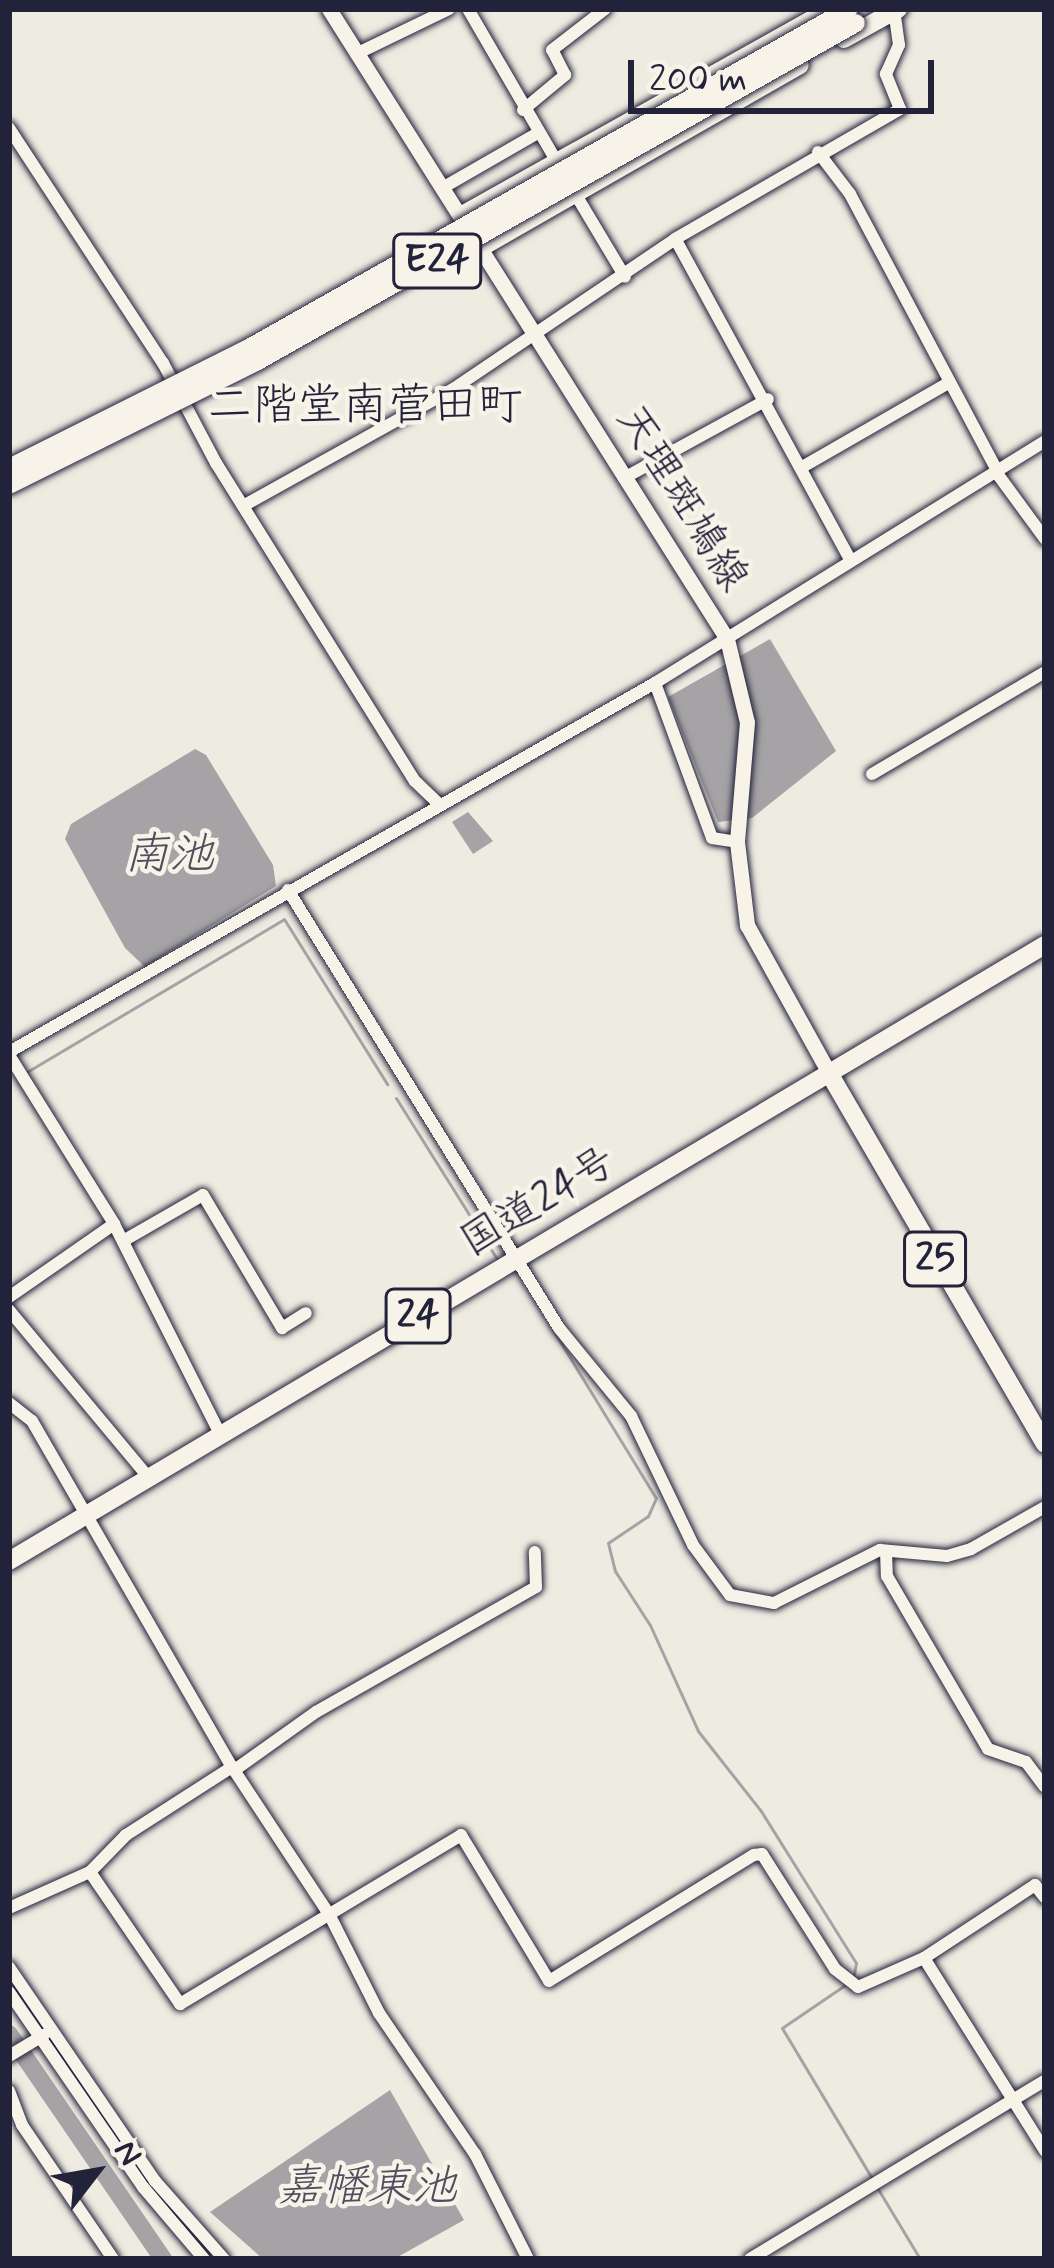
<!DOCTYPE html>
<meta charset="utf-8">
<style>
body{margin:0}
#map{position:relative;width:1054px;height:2268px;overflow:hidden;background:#eeebe1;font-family:Mynerve,"Klee One",sans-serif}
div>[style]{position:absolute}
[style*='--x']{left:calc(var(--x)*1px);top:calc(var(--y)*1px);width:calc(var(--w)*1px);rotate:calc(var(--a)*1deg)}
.water>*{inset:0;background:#a6a3a6}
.stream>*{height:3px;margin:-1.5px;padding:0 1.5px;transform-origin:1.5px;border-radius:1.5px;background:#a6a3a6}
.river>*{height:18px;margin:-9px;padding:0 9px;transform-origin:9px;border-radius:9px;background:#a6a3a6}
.roads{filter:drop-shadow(0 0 3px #22223b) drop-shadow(0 0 3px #22223b)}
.minor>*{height:12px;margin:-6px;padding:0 6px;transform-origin:6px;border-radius:6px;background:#f7f3e8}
.major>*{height:15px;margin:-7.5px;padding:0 7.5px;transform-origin:7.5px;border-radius:7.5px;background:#f7f3e8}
.highway>*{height:18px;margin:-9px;padding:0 9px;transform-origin:9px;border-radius:9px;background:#f7f3e8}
.bridges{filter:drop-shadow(0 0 3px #22223b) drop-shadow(0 0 3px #22223b)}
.highway-bridge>*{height:18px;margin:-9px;padding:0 9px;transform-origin:9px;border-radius:9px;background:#f7f3e8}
span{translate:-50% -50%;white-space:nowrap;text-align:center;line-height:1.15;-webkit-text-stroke:9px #f7f3e8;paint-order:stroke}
.shield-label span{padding:3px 9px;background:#f7f3e8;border:3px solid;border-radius:9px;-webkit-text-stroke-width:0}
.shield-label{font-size:39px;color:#22223b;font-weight:700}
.street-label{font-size:42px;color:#22223b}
.neighbourhood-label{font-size:45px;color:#22223b}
.water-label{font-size:45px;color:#504f60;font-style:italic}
.frame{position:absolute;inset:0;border:12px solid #22223b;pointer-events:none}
.north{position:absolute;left:36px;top:2112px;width:120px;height:120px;-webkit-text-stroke:9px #f7f3e8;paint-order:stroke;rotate:59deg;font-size:33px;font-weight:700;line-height:48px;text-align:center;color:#22223b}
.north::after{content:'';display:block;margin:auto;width:42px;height:54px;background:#22223b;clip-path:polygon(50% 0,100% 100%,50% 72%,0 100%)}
.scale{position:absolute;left:628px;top:60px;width:306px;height:54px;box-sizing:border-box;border:6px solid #22223b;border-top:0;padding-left:15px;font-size:36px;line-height:42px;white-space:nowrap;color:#22223b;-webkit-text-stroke:9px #f7f3e8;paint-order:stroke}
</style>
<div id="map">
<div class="water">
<i style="clip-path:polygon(770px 639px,836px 751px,752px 818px,718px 822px,668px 697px)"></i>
<i style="clip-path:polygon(195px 749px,206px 755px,273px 865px,276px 886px,145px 967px,125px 948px,65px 839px,71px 824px)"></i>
<i style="clip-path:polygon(468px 812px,493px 841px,473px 854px,452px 822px)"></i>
<i style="clip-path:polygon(390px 2090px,464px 2220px,394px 2259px,263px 2259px,210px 2212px)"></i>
</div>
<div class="stream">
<i style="--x:25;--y:1073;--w:301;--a:-30.7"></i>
<i style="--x:284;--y:919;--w:195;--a:58"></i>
<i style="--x:396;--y:1098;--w:190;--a:57.9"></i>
<i style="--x:553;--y:1330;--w:197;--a:58.5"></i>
<i style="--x:656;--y:1498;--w:20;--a:114"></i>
<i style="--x:648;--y:1516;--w:48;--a:146"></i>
<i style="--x:608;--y:1543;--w:29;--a:76"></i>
<i style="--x:615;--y:1571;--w:64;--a:57.1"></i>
<i style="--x:650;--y:1625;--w:116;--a:65.6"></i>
<i style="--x:698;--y:1731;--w:102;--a:51.8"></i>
<i style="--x:761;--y:1811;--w:179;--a:58"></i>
<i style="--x:856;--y:1963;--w:16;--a:101"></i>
<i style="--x:845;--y:1985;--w:76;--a:145.7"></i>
<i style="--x:782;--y:2028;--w:177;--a:59.1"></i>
<i style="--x:878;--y:2189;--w:82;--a:59"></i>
</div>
<div class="river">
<i style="--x:9;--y:2034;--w:273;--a:55.6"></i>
</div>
<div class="roads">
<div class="minor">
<i style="--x:468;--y:9;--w:183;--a:59.8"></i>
<i style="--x:356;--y:54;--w:103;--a:-25.8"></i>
<i style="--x:523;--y:110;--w:55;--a:-39.8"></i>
<i style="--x:565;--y:75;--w:28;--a:-117"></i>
<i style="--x:552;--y:50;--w:67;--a:-37.7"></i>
<i style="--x:9;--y:128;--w:281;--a:56.8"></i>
<i style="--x:163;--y:363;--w:113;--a:62.1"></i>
<i style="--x:216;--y:463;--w:375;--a:58"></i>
<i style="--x:415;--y:781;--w:32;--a:44"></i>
<i style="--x:818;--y:152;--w:53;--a:52.7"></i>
<i style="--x:850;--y:194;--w:314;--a:62"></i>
<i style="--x:444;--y:187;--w:108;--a:-29.9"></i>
<i style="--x:573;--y:190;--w:101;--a:59.1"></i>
<i style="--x:678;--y:244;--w:359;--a:61.4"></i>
<i style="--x:804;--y:466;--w:168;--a:-29.9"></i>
<i style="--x:996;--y:472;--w:83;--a:53.8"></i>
<i style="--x:624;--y:478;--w:164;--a:-28.7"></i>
<i style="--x:243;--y:506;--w:240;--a:-29.1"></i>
<i style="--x:453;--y:389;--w:268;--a:-34"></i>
<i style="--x:675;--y:239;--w:260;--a:-30"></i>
<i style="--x:900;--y:109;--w:38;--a:-112"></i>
<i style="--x:886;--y:74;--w:32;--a:-66"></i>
<i style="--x:899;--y:45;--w:36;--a:-98"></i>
<i style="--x:655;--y:683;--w:165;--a:69.8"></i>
<i style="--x:712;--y:838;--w:25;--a:9"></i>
<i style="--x:872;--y:774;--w:201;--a:-30.5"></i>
<i style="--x:288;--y:890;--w:515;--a:58.25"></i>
<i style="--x:559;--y:1328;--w:114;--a:50.7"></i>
<i style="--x:631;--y:1416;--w:143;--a:64.3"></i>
<i style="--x:693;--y:1545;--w:62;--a:53.5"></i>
<i style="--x:730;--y:1595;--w:45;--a:10.3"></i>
<i style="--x:774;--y:1603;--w:119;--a:-26.6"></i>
<i style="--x:880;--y:1550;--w:67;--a:5.1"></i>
<i style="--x:947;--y:1556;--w:25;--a:-16"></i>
<i style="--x:971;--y:1549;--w:85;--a:-29.6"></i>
<i style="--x:9;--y:1052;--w:744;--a:-29.74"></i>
<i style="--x:655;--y:683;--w:459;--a:-31.8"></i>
<i style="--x:9;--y:1055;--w:199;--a:58.1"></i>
<i style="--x:114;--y:1224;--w:235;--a:63.2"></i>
<i style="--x:123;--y:1241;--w:92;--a:-29.9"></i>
<i style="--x:203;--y:1195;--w:155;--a:59.3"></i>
<i style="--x:282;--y:1328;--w:28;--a:-32"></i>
<i style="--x:9;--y:1297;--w:128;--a:-34.8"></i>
<i style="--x:9;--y:1310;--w:219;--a:50.2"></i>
<i style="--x:9;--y:1403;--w:29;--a:38"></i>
<i style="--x:32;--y:1421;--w:400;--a:60"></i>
<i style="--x:232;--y:1767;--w:176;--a:56.6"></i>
<i style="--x:329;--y:1914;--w:111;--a:63.2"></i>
<i style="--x:379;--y:2013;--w:171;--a:55.8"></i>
<i style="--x:475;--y:2154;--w:118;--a:63.2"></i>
<i style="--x:886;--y:1551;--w:25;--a:88"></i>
<i style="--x:887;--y:1576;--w:200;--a:59.7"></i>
<i style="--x:988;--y:1749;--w:40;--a:18.9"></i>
<i style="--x:1026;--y:1762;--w:31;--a:53"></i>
<i style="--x:236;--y:1769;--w:98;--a:-35.5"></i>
<i style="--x:316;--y:1712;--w:253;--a:-29.6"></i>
<i style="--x:536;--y:1587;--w:35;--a:-92"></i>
<i style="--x:90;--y:1872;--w:160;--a:55.7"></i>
<i style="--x:180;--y:2004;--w:328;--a:-31"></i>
<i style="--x:461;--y:1835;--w:170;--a:58.9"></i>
<i style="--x:549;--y:1981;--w:241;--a:-31.6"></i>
<i style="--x:754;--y:1855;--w:8;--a:-7"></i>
<i style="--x:762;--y:1854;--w:136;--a:57.6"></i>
<i style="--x:835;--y:1969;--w:29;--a:38"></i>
<i style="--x:858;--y:1987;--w:72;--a:-23.7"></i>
<i style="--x:924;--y:1958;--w:133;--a:-33.3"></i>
<i style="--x:1035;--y:1885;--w:16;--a:52"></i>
<i style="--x:9;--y:1908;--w:89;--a:-24"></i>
<i style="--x:90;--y:1872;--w:52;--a:-45.8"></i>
<i style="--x:126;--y:1835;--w:126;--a:-32.7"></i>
<i style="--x:924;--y:1958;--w:228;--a:57.9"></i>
<i style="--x:9;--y:1967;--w:259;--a:55.7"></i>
<i style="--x:155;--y:2181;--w:104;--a:48.5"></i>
<i style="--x:9;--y:1992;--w:237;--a:55.5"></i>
<i style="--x:143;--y:2187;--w:94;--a:49.7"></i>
<i style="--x:9;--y:2056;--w:41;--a:-31"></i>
<i style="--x:9;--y:2091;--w:36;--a:69"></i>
<i style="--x:22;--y:2125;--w:162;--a:55.8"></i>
<i style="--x:750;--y:2259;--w:345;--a:-31.2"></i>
</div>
<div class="major">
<i style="--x:329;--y:9;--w:745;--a:57.72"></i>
<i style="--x:727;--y:639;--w:85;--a:76.5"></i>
<i style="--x:747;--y:722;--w:120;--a:94.8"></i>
<i style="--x:737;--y:842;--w:84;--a:83.1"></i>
<i style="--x:747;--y:925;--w:169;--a:61"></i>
</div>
<div class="highway">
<i style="--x:844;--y:39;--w:62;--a:-29.1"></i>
<i style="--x:462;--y:215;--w:422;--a:-29.2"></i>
<i style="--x:482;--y:247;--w:366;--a:-29.8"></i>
<i style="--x:829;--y:1073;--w:429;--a:59.8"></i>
<i style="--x:9;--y:1561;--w:1205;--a:-30.74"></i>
</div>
</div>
<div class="bridges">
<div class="highway-bridge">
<i style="--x:9;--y:468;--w:268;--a:-26.6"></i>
<i style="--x:249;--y:348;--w:689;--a:-29.47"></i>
<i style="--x:9;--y:485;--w:276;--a:-26.5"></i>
<i style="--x:256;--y:362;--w:689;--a:-29.47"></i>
</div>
</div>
<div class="shield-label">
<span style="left:437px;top:261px">E24</span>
<span style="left:935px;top:1259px">25</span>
<span style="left:418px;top:1316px">24</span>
</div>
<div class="street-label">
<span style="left:681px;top:499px;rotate:58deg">天理斑鳩線</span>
<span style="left:539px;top:1203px;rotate:-31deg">国道24号</span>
</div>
<div class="neighbourhood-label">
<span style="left:365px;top:407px">二階堂南菅田町</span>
</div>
<div class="water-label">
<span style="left:169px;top:856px">南池</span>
<span style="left:367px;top:2188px">嘉幡東池</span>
</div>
<div class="frame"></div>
<div class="north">N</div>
<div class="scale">200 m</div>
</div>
